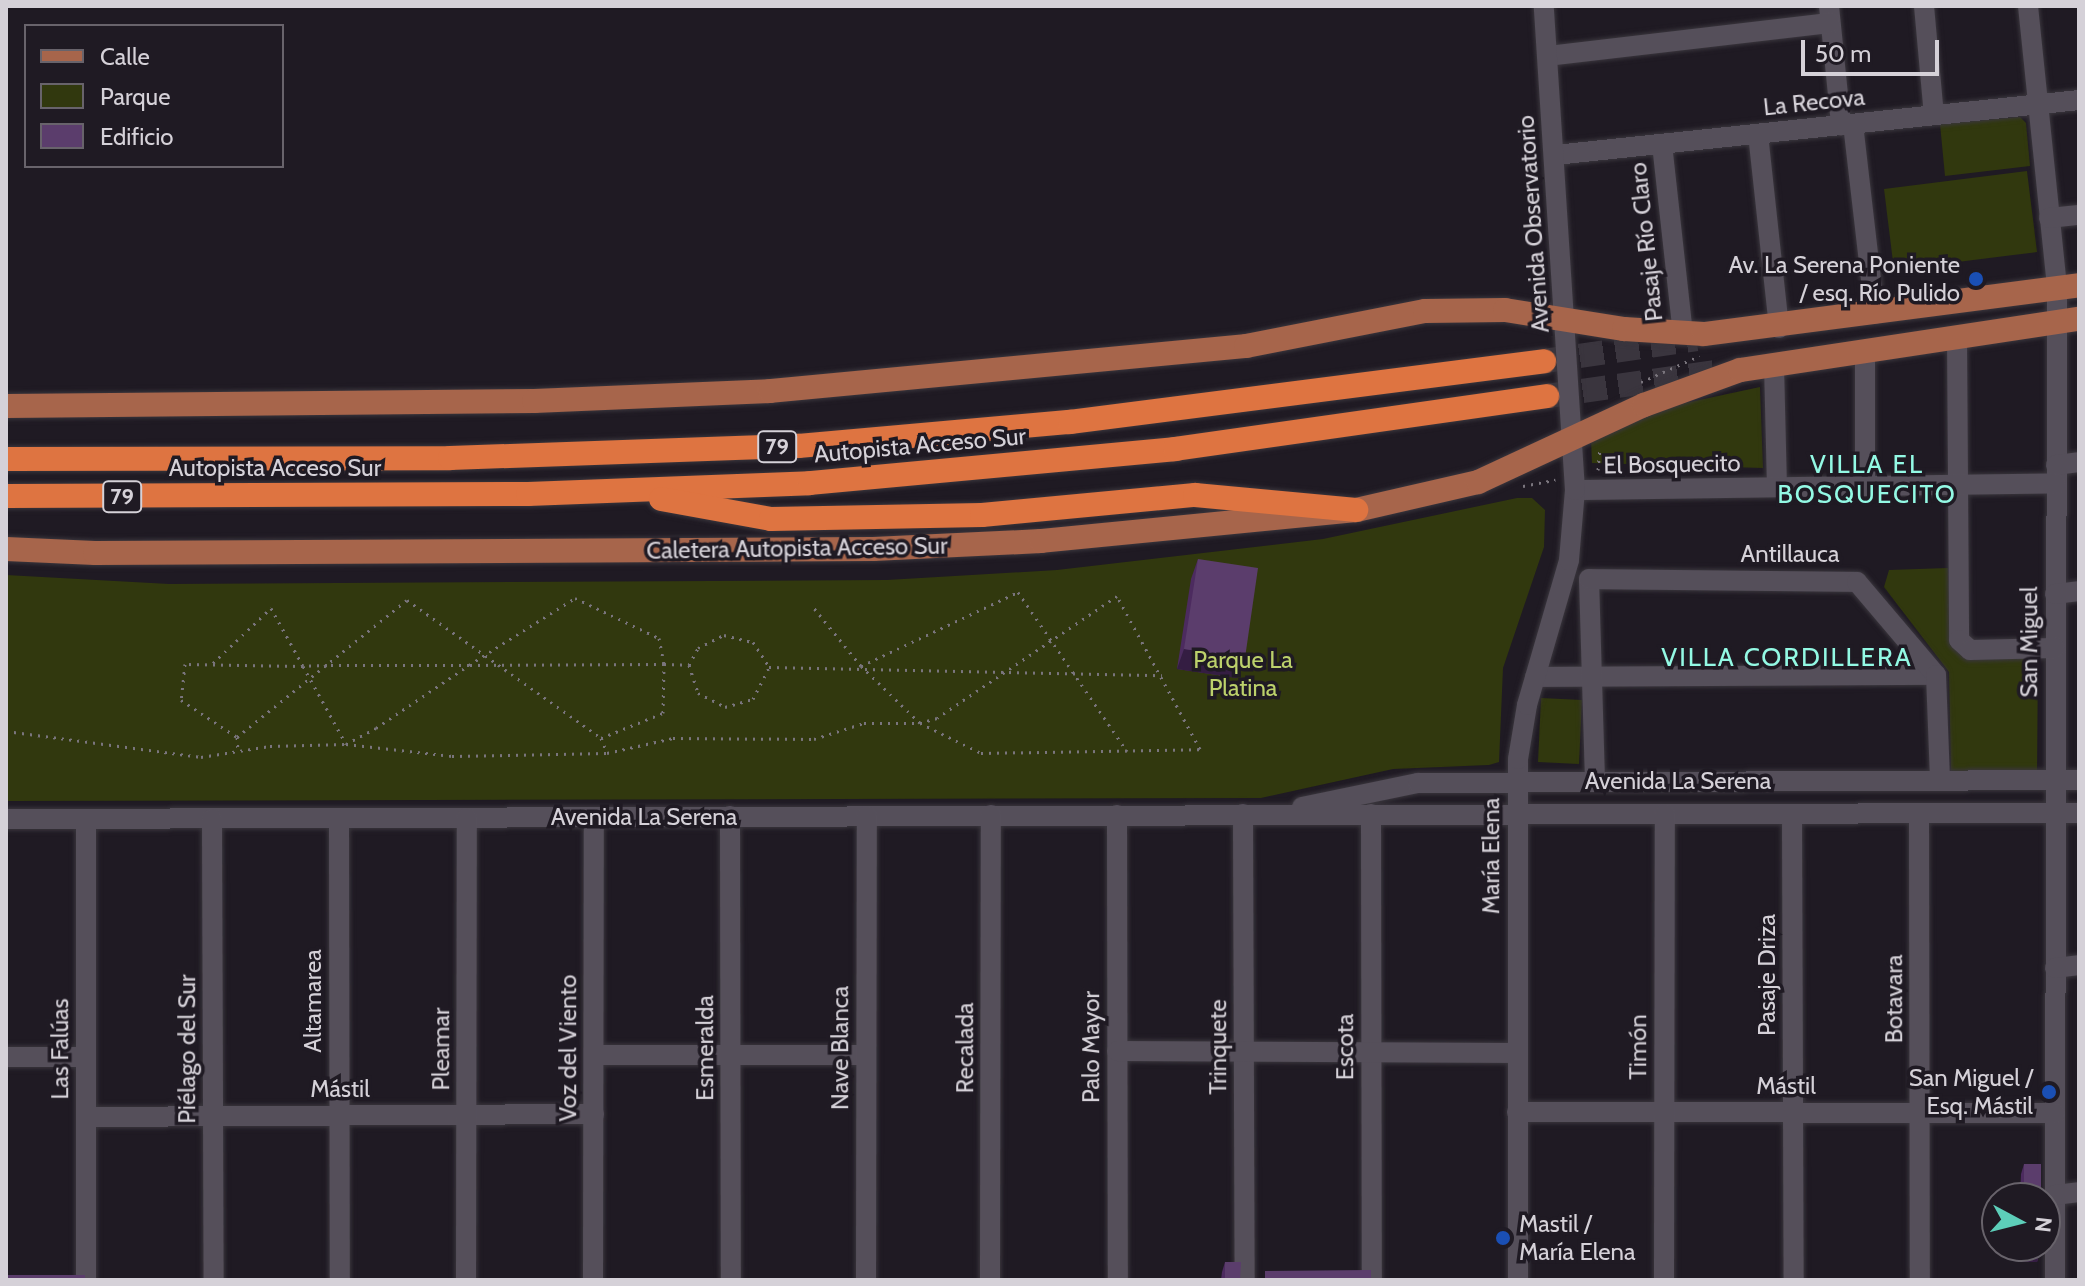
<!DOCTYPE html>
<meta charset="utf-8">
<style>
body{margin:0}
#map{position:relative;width:2085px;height:1286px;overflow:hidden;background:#1f1a23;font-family:Cabin,sans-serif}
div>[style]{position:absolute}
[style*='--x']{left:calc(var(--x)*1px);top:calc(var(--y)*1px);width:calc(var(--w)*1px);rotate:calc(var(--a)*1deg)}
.green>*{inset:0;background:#31380e}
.highway-tunnel>*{height:24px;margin-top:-12px;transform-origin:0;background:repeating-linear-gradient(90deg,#3a353e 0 24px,transparent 0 36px)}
.path>*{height:3px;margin-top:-1.5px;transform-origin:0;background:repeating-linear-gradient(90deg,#7a757d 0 2px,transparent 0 8px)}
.roads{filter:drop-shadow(0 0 2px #3a363d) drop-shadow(0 0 2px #3a363d)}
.minor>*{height:20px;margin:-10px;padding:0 10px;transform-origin:10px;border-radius:10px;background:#554f5a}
.major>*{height:24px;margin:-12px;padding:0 12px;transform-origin:12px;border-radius:12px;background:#a7654b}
.highway>*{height:24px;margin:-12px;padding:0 12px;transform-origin:12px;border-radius:12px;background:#de7441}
.wall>*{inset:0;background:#4c2b5f}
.shaded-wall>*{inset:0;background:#341d42}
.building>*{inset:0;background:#5b3d6c}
.dots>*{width:22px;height:22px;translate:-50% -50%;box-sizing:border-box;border:4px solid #1f1a23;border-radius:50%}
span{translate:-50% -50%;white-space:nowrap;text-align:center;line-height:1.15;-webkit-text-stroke:7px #1f1a23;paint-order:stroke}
.shield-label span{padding:2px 6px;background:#1f1a23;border:2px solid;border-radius:6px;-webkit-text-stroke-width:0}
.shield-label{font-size:22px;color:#d5d1d8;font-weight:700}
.street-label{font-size:24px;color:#d5d1d8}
.poi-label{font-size:24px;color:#d5d1d8}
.right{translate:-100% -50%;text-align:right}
.left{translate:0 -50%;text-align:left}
.park-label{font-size:24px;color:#bcd16b}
.neighbourhood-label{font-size:26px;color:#93f9e4;letter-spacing:2px}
.frame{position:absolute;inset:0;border:8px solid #d5d1d8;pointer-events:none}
.legend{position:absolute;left:24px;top:24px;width:260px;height:144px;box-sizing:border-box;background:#1f1a23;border:2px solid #68636b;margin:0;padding:10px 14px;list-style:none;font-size:24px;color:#d5d1d8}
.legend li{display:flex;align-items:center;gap:16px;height:40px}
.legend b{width:40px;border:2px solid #68636b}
.north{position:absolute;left:1981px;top:1182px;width:80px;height:80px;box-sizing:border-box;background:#1f1a23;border:2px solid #68636b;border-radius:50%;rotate:97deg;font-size:22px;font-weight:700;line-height:32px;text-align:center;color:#d5d1d8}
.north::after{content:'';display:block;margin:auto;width:28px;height:36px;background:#5dceb9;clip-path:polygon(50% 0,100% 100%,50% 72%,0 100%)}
.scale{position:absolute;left:1801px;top:40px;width:138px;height:36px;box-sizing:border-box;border:4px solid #d5d1d8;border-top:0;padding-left:10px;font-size:24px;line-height:28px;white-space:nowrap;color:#d5d1d8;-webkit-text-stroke:6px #1f1a23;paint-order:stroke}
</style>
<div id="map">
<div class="green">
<i style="clip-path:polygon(2020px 117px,2026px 123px,2030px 166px,1945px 176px,1940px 124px)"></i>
<i style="clip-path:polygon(2027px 171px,2037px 252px,1894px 270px,1884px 189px)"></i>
<i style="clip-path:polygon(1760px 387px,1763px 468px,1592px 463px,1591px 440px,1676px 405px)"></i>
<i style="clip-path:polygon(1517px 498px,1532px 498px,1545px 510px,1544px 547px,1503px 668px,1499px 762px,1489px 765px,1393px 769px,1261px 798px,6px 801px,6px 575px,169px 584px,887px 580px,1057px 570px,1323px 539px)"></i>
<i style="clip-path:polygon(1948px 568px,1952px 638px,2038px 655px,2037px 774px,1951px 774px,1949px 672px,1884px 587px,1889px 570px)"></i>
<i style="clip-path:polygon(1541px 698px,1582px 700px,1579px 764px,1538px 762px)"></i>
</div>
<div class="highway-tunnel">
<i style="--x:1544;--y:361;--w:154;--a:-8.2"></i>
<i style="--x:1547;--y:396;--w:178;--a:-8.1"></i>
</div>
<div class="path">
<i style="--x:1641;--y:382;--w:64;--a:-24.1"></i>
<i style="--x:1598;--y:470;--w:21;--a:-85"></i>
<i style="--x:1523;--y:486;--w:33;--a:-11"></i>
<i style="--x:213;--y:663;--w:80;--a:-43.5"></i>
<i style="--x:271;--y:608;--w:66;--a:61.1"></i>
<i style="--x:303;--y:666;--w:89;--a:61.1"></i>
<i style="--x:346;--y:744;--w:34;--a:-28"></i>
<i style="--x:376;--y:728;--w:112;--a:-34.1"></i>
<i style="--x:469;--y:665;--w:125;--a:-32.3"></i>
<i style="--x:575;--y:598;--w:93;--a:25.5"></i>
<i style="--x:659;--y:638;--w:26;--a:79"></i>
<i style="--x:664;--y:664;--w:195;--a:179.7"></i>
<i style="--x:469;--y:665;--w:142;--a:180"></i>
<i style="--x:327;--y:665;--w:24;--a:178"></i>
<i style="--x:303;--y:666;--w:118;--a:-179"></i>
<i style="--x:185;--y:664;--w:36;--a:96"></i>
<i style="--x:181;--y:700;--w:67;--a:33.5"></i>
<i style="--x:689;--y:665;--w:29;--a:72"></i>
<i style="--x:698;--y:693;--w:30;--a:27"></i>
<i style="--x:725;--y:707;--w:29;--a:-16"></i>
<i style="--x:753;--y:699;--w:36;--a:-63"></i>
<i style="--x:861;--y:666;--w:174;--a:-25.2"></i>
<i style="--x:1018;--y:592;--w:193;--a:55.6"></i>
<i style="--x:6;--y:731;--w:197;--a:7.6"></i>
<i style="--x:201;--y:757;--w:70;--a:-9.1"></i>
<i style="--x:270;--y:746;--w:76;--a:-1.5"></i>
<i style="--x:346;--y:744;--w:107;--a:6.5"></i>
<i style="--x:452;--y:756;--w:155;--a:-1.1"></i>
<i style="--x:607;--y:753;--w:68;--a:-12.8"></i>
<i style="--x:673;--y:738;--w:141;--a:0.4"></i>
<i style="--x:814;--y:739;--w:52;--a:-17.7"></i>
<i style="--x:864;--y:723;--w:56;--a:0"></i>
<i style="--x:920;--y:723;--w:68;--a:26.2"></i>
<i style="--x:981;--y:753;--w:219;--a:-1"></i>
<i style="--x:1200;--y:749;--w:174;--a:-118.5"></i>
<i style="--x:1117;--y:596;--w:217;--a:145.9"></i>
<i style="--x:937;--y:718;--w:18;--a:164"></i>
<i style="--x:920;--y:723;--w:82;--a:-136"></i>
<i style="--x:861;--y:666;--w:75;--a:-129"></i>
<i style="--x:237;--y:737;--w:218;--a:-38.9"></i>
<i style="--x:407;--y:600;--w:238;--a:35.4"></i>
<i style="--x:601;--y:738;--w:16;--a:68"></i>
<i style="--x:237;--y:737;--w:14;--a:86"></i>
<i style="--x:601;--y:738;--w:67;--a:-22"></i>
<i style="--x:663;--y:713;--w:49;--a:-88.8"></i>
<i style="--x:664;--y:664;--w:25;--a:2"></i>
<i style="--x:689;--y:665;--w:19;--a:-62"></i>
<i style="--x:698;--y:648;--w:29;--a:-27"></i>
<i style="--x:724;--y:635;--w:30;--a:14"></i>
<i style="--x:753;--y:642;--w:30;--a:57"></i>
<i style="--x:769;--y:667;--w:393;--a:1.2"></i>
</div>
<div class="roads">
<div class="minor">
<i style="--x:1829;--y:6;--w:120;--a:84.2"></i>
<i style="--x:1924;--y:6;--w:109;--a:84.8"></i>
<i style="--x:2028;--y:6;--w:283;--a:84.1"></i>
<i style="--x:2057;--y:288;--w:992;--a:90.12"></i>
<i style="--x:1548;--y:56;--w:284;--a:-6.7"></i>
<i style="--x:1853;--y:124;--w:191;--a:83.4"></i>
<i style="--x:1758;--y:134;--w:195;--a:83.8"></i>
<i style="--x:1662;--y:144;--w:191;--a:83.7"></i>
<i style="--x:1555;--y:155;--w:527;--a:-5.99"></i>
<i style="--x:2049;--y:218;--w:30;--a:-6"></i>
<i style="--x:1957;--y:337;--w:303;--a:89.6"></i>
<i style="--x:1959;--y:640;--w:15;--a:42"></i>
<i style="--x:1970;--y:650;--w:85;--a:-1.3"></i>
<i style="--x:1865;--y:350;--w:134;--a:90"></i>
<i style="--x:1774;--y:365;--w:120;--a:88.6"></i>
<i style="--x:2056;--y:465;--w:23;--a:-7"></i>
<i style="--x:1575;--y:490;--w:481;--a:-0.8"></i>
<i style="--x:2055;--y:594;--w:24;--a:-7"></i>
<i style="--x:1535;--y:677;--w:401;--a:-0.3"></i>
<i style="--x:1595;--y:781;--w:202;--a:-91.7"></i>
<i style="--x:1589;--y:579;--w:268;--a:0.6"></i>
<i style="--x:1857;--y:582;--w:122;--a:49.7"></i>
<i style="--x:1936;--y:675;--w:106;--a:87.8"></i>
<i style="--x:1302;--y:807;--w:118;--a:-11.7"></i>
<i style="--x:1418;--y:783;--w:661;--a:-0.26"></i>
<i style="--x:1243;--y:814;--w:466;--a:89.8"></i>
<i style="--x:1371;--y:814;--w:466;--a:89.9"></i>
<i style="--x:1792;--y:814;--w:466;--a:89.8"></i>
<i style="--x:1919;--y:814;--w:466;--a:89.9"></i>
<i style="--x:1117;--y:815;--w:465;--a:89.9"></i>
<i style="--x:730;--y:816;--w:464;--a:89.9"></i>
<i style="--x:339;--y:818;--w:462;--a:89.9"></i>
<i style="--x:6;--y:819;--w:2073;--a:-0.17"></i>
<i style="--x:212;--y:819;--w:461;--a:89.8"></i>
<i style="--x:2055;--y:968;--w:24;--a:-7"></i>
<i style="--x:1117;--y:1051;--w:400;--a:0.3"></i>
<i style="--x:594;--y:1055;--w:272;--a:0"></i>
<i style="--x:6;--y:1057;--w:80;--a:0"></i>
<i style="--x:1517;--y:1112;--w:538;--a:0.11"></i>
<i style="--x:86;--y:1117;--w:508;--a:-0.34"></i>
<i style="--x:2055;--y:1195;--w:24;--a:-7"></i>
<i style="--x:86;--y:1280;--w:461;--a:-90"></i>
<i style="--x:466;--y:1280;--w:462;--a:-89.9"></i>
<i style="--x:593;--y:1280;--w:463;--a:-89.9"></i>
<i style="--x:866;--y:1280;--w:464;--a:-89.9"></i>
<i style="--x:990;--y:1280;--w:465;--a:-89.9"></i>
<i style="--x:1518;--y:1280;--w:521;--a:-90"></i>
<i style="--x:1518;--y:759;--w:55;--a:-80.5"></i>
<i style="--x:1527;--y:705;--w:151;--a:-73.8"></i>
<i style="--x:1569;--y:560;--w:70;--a:-85.1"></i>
<i style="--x:1575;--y:490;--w:485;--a:-93.7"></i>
<i style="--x:1664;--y:1280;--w:466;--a:-89.9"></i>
</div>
<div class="major">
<i style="--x:6;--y:406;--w:528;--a:-0.54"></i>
<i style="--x:534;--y:401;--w:236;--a:-2.4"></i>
<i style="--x:770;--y:391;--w:478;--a:-5.4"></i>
<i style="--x:1246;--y:346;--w:182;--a:-11.1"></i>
<i style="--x:1425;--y:311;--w:80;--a:-0.7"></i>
<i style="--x:1505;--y:310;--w:121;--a:9.1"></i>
<i style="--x:1624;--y:329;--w:80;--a:3.6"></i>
<i style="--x:1704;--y:334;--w:378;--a:-7.4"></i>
<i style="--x:6;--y:549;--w:89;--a:2.6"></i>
<i style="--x:95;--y:553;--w:778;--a:-0.29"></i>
<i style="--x:873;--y:549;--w:168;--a:-2.7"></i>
<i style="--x:1041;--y:541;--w:317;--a:-5.6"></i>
<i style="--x:1356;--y:510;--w:125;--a:-12.9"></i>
<i style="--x:1478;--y:482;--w:183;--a:-24.9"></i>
<i style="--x:1644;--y:405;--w:102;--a:-20"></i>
<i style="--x:1740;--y:370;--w:343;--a:-8.6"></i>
</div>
<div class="highway">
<i style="--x:6;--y:459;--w:444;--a:-0.1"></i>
<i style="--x:450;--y:458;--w:349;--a:-2"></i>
<i style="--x:799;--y:446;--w:272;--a:-5.1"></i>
<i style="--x:1070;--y:422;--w:478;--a:-7.3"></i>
<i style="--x:6;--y:496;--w:522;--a:-0.22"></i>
<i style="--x:528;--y:494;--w:282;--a:-2.2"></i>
<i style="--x:810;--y:483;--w:367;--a:-5.3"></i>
<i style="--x:1175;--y:449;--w:376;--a:-8.1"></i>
<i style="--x:661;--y:499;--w:112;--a:10.3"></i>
<i style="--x:771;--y:519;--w:211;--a:-1.1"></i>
<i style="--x:982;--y:515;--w:214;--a:-5.4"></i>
<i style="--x:1195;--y:495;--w:162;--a:5.3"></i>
</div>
</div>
<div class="wall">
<i style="clip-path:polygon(1198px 559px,1237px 678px,1177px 669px,1191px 579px)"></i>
<i style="clip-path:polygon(2024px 1164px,2041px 1198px,2020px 1198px,2021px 1174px)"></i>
<i style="clip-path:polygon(2020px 1246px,2040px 1246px,2040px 1252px,2037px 1262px,2019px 1261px)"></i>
<i style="clip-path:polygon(1225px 1262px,1240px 1280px,1221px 1280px,1222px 1272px)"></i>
</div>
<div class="shaded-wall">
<i style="clip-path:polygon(1184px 649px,1245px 658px,1237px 678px,1177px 669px)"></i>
<i style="clip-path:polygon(2023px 1251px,2040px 1252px,2037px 1262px,2019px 1261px)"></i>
</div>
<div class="building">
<i style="clip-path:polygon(1198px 559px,1258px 568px,1245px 658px,1184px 649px)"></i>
<i style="clip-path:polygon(2024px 1164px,2041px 1164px,2041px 1198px,2024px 1198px)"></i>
<i style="clip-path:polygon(2023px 1246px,2040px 1246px,2040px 1252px,2023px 1251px)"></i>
<i style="clip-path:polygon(1225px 1262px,1241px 1262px,1240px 1280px,1225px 1280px)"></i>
<i style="clip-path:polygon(1371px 1270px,1371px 1280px,1265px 1280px,1265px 1271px)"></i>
<i style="clip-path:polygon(6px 1275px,85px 1275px,85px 1280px,6px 1280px)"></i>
</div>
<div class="dots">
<i style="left:1976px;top:279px;background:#1a4fb4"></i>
<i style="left:2049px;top:1092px;background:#1a4fb4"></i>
<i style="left:1503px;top:1238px;background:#1a4fb4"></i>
</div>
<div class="shield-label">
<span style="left:777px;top:447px">79</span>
<span style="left:122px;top:497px">79</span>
</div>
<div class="street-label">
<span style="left:1814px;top:102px;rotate:-6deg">La Recova</span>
<span style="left:1533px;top:224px;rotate:-94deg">Avenida Observatorio</span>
<span style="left:1646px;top:242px;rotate:-96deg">Pasaje Río Claro</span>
<span style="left:920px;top:445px;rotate:-5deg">Autopista Acceso Sur</span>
<span style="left:1672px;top:464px;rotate:-1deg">El Bosquecito</span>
<span style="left:275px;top:468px">Autopista Acceso Sur</span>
<span style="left:797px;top:548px;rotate:-1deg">Caletera Autopista Acceso Sur</span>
<span style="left:1790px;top:554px">Antillauca</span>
<span style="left:2029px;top:642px;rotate:-90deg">San Miguel</span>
<span style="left:1678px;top:781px">Avenida La Serena</span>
<span style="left:644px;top:817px">Avenida La Serena</span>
<span style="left:1491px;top:856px;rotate:-90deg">María Elena</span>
<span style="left:1767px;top:975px;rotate:-90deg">Pasaje Driza</span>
<span style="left:1894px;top:999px;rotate:-90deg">Botavara</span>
<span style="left:313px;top:1001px;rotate:-90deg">Altamarea</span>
<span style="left:1091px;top:1047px;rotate:-90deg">Palo Mayor</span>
<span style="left:1218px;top:1047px;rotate:-90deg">Trinquete</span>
<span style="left:1345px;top:1047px;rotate:-90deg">Escota</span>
<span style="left:1638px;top:1047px;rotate:-90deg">Timón</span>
<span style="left:568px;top:1048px;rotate:-90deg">Voz del Viento</span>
<span style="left:705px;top:1048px;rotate:-90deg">Esmeralda</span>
<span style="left:840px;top:1048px;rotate:-90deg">Nave Blanca</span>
<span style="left:965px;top:1048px;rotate:-90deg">Recalada</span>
<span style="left:60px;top:1049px;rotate:-90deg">Las Falúas</span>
<span style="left:187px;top:1049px;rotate:-90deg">Piélago del Sur</span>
<span style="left:441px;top:1049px;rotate:-90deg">Pleamar</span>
<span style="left:1786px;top:1086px">Mástil</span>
<span style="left:340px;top:1089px">Mástil</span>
</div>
<div class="poi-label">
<span class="right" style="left:1960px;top:279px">Av. La Serena Poniente<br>/ esq. Río Pulido</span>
<span class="right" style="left:2033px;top:1092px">San Miguel /<br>Esq. Mástil</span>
<span class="left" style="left:1519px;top:1238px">Mastil /<br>María Elena</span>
</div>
<div class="park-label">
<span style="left:1243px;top:674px">Parque La<br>Platina</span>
</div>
<div class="neighbourhood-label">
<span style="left:1867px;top:480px">VILLA EL<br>BOSQUECITO</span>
<span style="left:1787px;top:658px">VILLA CORDILLERA</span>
</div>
<div class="frame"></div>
<ul class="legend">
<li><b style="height:10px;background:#a7654b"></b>Calle</li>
<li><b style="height:22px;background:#31380e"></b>Parque</li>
<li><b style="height:22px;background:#5b3d6c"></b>Edificio</li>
</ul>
<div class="north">N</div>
<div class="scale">50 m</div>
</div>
